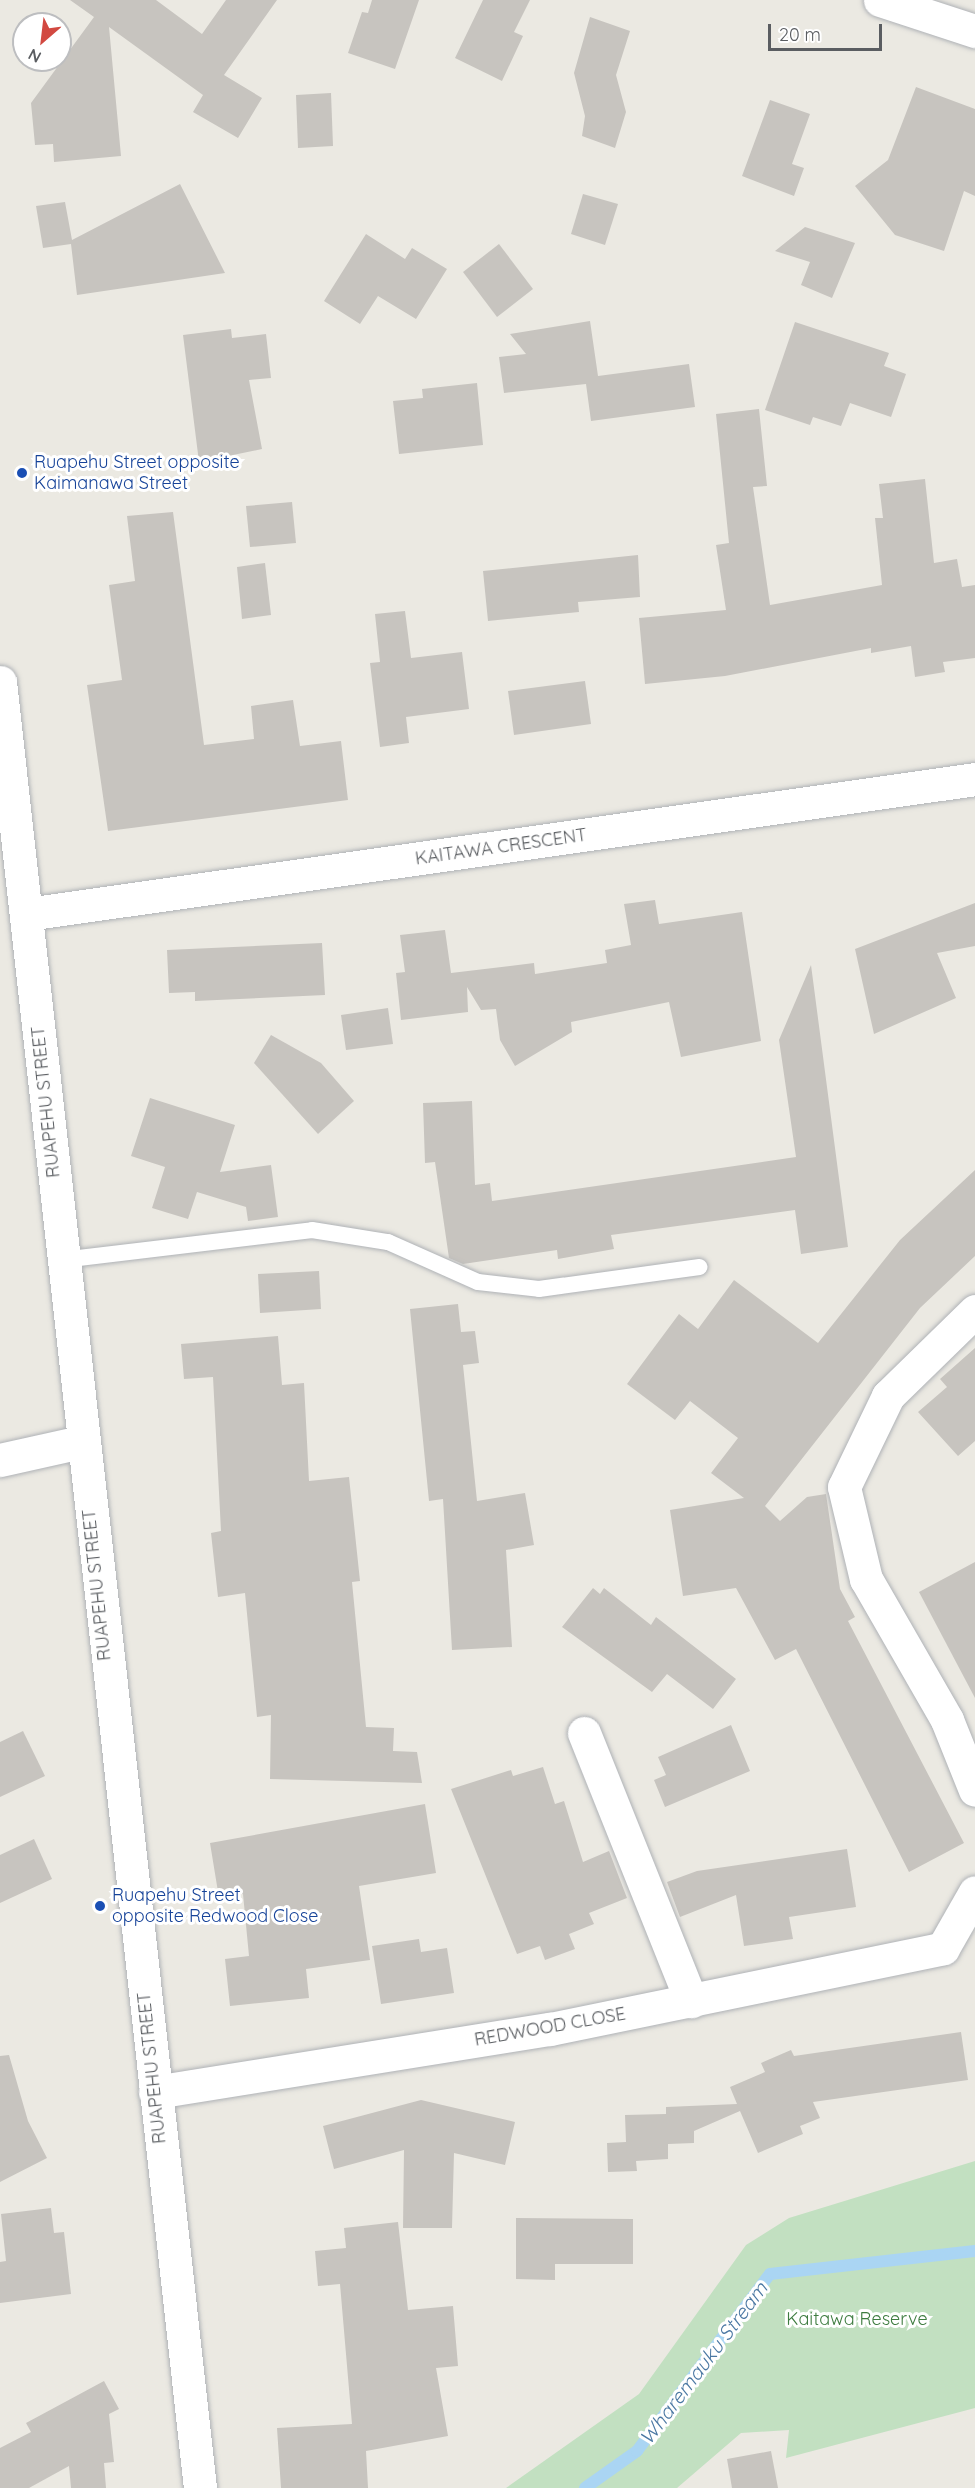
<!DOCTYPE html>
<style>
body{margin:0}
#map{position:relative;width:975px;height:2488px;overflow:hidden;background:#ebe9e2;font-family:Quicksand,sans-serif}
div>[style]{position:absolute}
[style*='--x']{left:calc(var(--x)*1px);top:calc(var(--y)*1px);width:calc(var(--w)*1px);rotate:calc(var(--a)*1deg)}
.green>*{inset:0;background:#c2e0c1}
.stream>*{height:12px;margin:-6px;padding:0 6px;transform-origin:6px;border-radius:6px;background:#aad5f3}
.building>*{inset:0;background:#c7c4bf}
.roads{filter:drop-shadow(0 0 2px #afb2b6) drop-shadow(0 0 2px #afb2b6)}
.lane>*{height:16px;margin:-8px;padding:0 8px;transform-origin:8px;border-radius:8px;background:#fff}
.street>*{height:33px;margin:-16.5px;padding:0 16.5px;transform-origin:16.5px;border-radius:16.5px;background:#fff}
.secondary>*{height:33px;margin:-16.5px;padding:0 16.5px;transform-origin:16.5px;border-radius:16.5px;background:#fff}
.dots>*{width:16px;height:16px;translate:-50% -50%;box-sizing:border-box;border:3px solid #fff;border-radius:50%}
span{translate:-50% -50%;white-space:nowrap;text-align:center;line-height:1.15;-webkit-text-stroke:6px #fff;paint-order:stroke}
.transit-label{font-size:18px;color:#164399}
.left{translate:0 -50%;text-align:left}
.street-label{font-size:18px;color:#5a5d61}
.park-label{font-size:18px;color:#3e7c40}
.water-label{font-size:20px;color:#4b78a3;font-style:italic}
.north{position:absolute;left:12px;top:12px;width:60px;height:60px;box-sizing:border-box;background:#fff;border:2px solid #bdbec0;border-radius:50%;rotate:208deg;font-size:16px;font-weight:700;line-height:24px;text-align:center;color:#5a5d61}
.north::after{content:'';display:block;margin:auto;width:21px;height:27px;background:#d24941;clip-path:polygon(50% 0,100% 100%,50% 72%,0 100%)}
.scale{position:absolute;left:768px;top:24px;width:114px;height:27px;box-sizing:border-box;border:3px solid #5a5d61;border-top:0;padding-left:8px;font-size:18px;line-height:21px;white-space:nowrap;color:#5a5d61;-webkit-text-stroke:4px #fff;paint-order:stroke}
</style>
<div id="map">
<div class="green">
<i style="clip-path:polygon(975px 2161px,975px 2408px,786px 2458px,789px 2430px,741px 2433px,677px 2488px,506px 2488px,639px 2394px,746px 2245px,789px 2218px)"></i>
</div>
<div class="stream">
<i style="--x:585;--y:2488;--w:64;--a:-35.4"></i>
<i style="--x:637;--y:2451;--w:221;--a:-53.1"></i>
<i style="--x:770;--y:2274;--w:206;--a:-6.4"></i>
</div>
<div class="building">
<i style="clip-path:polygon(70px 0,156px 0,202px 34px,226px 0,277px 0,224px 75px,262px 98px,238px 138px,193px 112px,203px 95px,109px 27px,121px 156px,54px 162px,53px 144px,35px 145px,31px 103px,94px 17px)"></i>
<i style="clip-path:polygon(372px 0,419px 0,395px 69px,348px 53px,362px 12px,368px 13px)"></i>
<i style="clip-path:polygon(483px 0,530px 0,514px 32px,523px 36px,502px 81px,455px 58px)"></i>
<i style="clip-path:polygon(590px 17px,630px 31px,616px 75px,626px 112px,615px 148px,582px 136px,585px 116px,574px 73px)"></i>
<i style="clip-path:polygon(916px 87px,975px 109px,975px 196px,964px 191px,944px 251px,895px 235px,855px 186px,888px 160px)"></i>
<i style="clip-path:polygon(331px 93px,333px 146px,298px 148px,296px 95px)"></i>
<i style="clip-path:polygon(770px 100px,810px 114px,792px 164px,804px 168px,794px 196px,742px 176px)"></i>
<i style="clip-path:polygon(180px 184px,225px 273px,77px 295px,71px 244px,43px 248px,36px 206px,65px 202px,72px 240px)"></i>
<i style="clip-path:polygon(583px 194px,618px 204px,605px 245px,571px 234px)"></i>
<i style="clip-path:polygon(805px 227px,855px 243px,832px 298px,801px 285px,810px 262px,775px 251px)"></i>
<i style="clip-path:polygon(366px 234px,405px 259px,412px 248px,447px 269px,416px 319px,378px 296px,360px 324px,324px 301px)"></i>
<i style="clip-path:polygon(499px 244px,533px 289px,497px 317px,463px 272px)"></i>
<i style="clip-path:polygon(590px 321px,598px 376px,689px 364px,695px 407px,591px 421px,586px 384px,504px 393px,499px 357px,526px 354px,510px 334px)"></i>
<i style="clip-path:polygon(795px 322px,889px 353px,884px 366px,906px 374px,891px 417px,850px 403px,841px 426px,813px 417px,810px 425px,765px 410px)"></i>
<i style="clip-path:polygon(231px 329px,232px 338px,266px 334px,271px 378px,249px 380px,262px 449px,199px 462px,183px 335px)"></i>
<i style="clip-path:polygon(477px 383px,483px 445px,399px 454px,393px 401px,423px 398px,422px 389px)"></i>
<i style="clip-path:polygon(759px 409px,767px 486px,753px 487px,770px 605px,882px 585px,875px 518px,883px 518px,879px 484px,925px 479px,934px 563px,957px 559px,962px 587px,975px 585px,975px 658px,943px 662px,945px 672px,915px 677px,911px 646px,871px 653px,871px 648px,725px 676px,645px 684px,639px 618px,726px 610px,716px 545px,729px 543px,716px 414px)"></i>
<i style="clip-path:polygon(292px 502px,296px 543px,250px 547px,246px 506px)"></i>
<i style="clip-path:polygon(173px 512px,204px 745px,254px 739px,251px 706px,293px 700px,300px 746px,341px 741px,348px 800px,108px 831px,87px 685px,122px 680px,109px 585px,135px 581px,127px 516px)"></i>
<i style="clip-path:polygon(638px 555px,640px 597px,578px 602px,579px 612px,488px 621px,483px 571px)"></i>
<i style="clip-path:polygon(265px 563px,271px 615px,242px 619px,237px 567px)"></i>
<i style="clip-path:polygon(405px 611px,411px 658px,462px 652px,469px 709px,406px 717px,409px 743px,380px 747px,370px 663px,380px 662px,375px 614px)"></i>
<i style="clip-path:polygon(585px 681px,591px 724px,514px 735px,508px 691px)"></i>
<i style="clip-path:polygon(655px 900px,659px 924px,742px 912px,761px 1041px,681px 1057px,669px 1002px,571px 1022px,572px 1032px,515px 1066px,500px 1040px,496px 1009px,481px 1010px,467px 987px,468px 1012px,401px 1020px,396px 973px,405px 972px,400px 935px,445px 930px,451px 973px,534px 963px,535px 974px,607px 963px,605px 950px,631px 945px,624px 904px)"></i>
<i style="clip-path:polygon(975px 903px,975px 946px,937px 953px,956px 998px,874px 1034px,855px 949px)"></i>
<i style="clip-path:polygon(322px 943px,325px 995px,195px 1001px,195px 992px,169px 993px,167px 950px)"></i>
<i style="clip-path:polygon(811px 965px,848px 1247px,801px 1254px,795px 1210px,611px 1235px,614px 1249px,558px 1259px,557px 1250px,463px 1264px,449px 1258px,435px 1162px,425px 1163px,423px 1103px,472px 1101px,475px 1185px,490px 1183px,492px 1201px,796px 1157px,779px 1040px)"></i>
<i style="clip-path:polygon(388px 1008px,393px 1044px,346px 1050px,341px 1015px)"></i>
<i style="clip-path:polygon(271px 1035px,321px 1063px,354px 1101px,318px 1134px,254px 1063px)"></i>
<i style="clip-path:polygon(150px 1098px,235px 1125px,220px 1172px,271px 1165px,278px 1217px,248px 1221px,246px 1207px,197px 1192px,188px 1219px,152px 1208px,165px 1167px,131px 1156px)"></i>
<i style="clip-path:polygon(975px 1170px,975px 1256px,920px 1308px,765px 1506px,780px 1521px,807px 1497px,826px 1494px,840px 1589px,855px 1617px,848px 1621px,964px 1843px,909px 1872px,796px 1649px,775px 1660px,736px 1588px,683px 1596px,670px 1510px,744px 1498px,711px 1473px,738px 1438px,690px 1401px,675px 1420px,627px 1384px,679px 1314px,698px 1329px,734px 1280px,818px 1343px,900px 1240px)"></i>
<i style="clip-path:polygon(319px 1271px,321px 1309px,260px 1313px,258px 1274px)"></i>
<i style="clip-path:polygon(458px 1304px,461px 1332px,475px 1331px,479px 1363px,463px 1365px,477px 1501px,525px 1493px,534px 1545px,506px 1550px,512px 1647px,452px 1650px,443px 1499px,429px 1501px,410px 1309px)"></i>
<i style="clip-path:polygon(278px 1336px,282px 1385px,304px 1383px,309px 1481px,349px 1477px,360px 1581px,352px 1582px,366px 1727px,394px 1728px,393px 1751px,417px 1752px,422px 1783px,270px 1779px,271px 1715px,257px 1717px,245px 1593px,218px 1597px,211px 1533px,221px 1531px,213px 1377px,184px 1379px,181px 1344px)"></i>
<i style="clip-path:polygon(975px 1348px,975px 1441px,958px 1456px,918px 1412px,947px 1387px,940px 1379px)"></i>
<i style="clip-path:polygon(975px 1562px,975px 1698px,919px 1592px)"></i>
<i style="clip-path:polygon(593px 1588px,600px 1594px,604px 1588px,651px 1625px,656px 1617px,736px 1679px,713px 1709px,667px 1674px,652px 1692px,562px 1627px)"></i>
<i style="clip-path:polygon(731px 1725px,750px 1771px,665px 1807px,654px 1780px,666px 1775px,658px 1757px)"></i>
<i style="clip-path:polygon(23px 1731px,45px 1776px,0 1797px,0 1742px)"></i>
<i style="clip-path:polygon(543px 1767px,555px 1804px,564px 1801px,583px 1862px,609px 1851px,627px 1898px,589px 1913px,594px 1924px,569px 1934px,575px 1949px,545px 1960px,540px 1946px,517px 1954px,451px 1789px,511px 1770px,513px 1776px)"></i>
<i style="clip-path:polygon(425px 1804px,436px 1873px,359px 1886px,370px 1960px,306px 1969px,309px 1998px,230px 2006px,225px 1959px,249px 1956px,243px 1894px,219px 1898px,210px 1843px)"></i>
<i style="clip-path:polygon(34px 1839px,52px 1879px,0 1903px,0 1855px)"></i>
<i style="clip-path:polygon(847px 1849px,856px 1907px,789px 1917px,793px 1939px,744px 1946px,736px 1895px,680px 1917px,667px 1882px,697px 1871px)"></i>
<i style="clip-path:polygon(419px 1939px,421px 1952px,447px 1948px,454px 1993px,381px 2004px,372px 1946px)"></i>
<i style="clip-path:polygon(961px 2032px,968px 2080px,813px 2102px,820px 2118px,800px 2126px,803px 2134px,758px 2153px,740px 2111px,694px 2131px,694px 2143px,668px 2144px,668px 2159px,636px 2161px,637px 2171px,608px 2172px,607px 2143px,626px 2142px,625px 2115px,666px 2114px,666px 2107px,737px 2104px,730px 2087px,765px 2072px,761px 2063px,791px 2050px,794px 2056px)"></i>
<i style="clip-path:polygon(9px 2055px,28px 2121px,47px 2158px,0 2182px,0 2056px)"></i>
<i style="clip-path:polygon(421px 2100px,515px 2122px,505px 2165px,454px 2153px,452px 2228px,403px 2228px,404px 2150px,334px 2169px,323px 2126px)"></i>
<i style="clip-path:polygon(51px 2208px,54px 2233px,64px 2232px,71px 2294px,0 2303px,0 2262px,6px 2261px,1px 2214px)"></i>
<i style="clip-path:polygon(516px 2218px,633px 2219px,633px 2264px,555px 2264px,555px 2280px,516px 2279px)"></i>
<i style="clip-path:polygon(398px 2222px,408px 2310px,453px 2306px,458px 2366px,436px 2368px,448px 2436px,366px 2451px,368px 2488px,281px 2488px,277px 2428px,352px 2424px,340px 2284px,318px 2286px,315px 2251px,346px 2248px,344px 2228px)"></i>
<i style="clip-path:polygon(104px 2381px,119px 2409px,109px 2414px,114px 2462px,104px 2463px,106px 2488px,71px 2488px,69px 2466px,29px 2488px,0 2488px,0 2448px,31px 2432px,26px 2423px)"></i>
<i style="clip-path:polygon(771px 2451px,778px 2488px,732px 2488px,727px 2459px)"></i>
</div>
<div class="roads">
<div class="lane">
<i style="--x:62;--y:1260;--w:252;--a:-6.8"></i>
<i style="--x:312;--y:1230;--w:77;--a:9"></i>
<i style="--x:388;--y:1242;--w:98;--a:24"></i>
<i style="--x:478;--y:1282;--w:61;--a:6.5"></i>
<i style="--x:539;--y:1289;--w:162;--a:-7.8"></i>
</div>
<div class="street">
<i style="--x:880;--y:0;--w:100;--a:18.1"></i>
<i style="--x:27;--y:914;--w:958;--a:-8.1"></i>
<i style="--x:975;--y:1311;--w:122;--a:135.7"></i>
<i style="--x:888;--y:1396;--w:101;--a:115.8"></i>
<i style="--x:844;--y:1487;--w:95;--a:76.6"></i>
<i style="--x:866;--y:1579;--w:163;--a:60.1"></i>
<i style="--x:947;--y:1720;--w:75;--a:68.2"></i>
<i style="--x:0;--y:1460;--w:83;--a:-12.5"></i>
<i style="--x:584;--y:1733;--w:289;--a:68.2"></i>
<i style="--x:155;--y:2092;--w:400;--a:-9.1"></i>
<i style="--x:550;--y:2029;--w:401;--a:-11.6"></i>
<i style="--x:943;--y:1948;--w:64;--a:-60.3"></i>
</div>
<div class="secondary">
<i style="--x:0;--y:682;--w:1817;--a:83.68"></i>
</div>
</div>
<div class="dots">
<i style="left:22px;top:473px;background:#1a4fb4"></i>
<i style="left:100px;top:1906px;background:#1a4fb4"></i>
</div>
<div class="transit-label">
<span class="left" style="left:34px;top:473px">Ruapehu Street opposite<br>Kaimanawa Street</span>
<span class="left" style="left:112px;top:1906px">Ruapehu Street<br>opposite Redwood Close</span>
</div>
<div class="street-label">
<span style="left:501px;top:847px;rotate:-8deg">KAITAWA CRESCENT</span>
<span style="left:46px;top:1102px;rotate:-96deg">RUAPEHU STREET</span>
<span style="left:97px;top:1585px;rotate:-96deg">RUAPEHU STREET</span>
<span style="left:550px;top:2027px;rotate:-10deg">REDWOOD CLOSE</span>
<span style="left:152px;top:2068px;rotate:-96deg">RUAPEHU STREET</span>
</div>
<div class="park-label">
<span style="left:857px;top:2319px">Kaitawa Reserve</span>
</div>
<div class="water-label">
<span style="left:703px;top:2363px;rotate:-53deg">Wharemauku Stream</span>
</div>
<div class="north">N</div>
<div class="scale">20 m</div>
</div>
